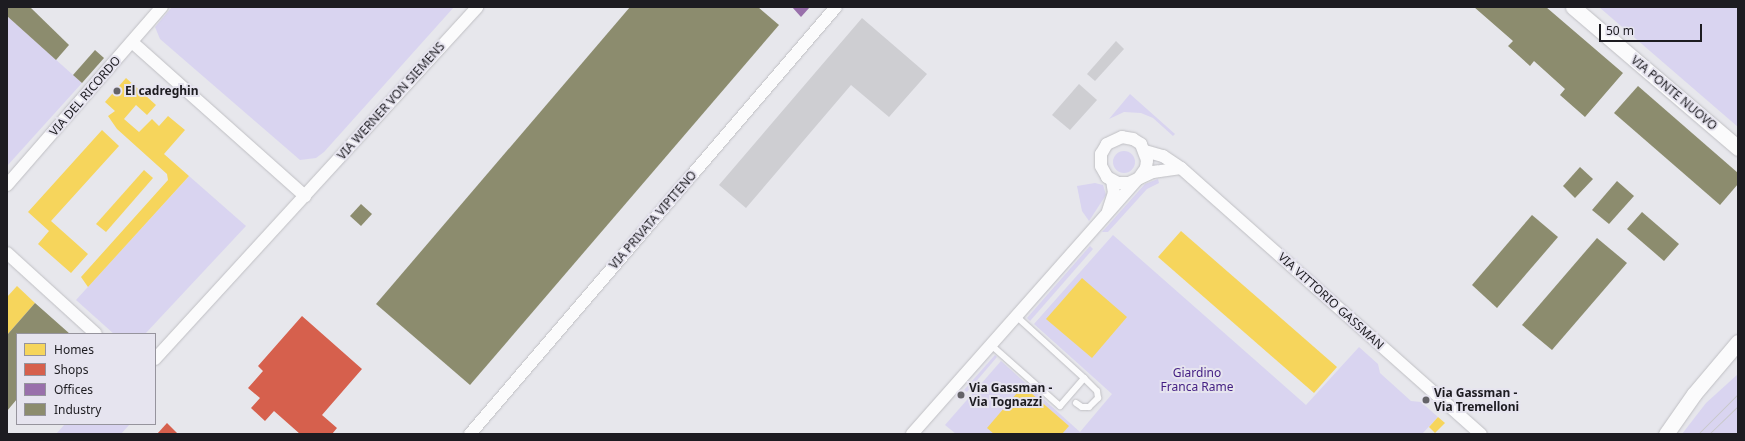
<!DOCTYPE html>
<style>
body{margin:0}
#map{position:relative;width:1745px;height:441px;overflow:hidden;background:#e7e7ec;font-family:"Noto Sans",sans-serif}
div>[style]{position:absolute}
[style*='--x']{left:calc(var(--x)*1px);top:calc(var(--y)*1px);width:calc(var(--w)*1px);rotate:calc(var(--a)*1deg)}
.green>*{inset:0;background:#d9d4f0}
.round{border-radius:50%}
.homes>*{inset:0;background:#f6d55c}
.shops>*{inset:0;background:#d6604d}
.offices>*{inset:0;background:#9970ab}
.industry>*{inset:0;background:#8c8c6e}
.building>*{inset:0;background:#ceced2}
.roads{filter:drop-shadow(0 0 1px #bfbfc3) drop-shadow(0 0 1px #bfbfc3)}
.service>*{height:6px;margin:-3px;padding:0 3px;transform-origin:3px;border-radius:3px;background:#fbfbfc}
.minor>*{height:12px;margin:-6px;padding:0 6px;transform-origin:6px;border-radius:6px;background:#fbfbfc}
.tertiary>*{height:15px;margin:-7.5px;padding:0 7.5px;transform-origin:7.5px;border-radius:7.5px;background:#fbfbfc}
.tram>*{height:1px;margin:-0.5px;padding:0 0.5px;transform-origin:0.5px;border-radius:0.5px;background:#c8c8ca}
.dots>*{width:11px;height:11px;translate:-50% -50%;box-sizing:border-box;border:2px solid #e6e4ef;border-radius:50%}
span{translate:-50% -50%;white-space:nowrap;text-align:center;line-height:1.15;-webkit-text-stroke:4px #e6e4ef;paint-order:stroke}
.poi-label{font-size:12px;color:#1d1c21;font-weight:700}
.left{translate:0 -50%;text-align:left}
.street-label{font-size:12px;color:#1d1c21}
.park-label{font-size:12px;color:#452084}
.frame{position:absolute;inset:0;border:8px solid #1d1c21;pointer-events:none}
.legend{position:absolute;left:16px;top:333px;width:140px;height:92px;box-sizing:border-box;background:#e6e4ef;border:1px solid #96949d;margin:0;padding:5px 7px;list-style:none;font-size:12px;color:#1d1c21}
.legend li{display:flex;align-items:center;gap:8px;height:20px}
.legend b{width:20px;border:1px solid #96949d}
.scale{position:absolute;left:1599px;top:24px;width:103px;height:18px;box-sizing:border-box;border:2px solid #1d1c21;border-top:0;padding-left:5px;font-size:12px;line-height:14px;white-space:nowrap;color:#1d1c21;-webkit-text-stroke:3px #e6e4ef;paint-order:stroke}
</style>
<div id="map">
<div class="green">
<i style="clip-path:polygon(172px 7px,454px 7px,324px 152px,316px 158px,300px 160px,160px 39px,155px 27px)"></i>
<i style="clip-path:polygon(1599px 7px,1738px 7px,1738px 127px)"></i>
<i style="clip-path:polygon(7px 16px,82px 83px,7px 166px)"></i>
<i style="clip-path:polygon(1130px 94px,1175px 134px,1173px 136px,1153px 118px,1141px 113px,1124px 112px,1109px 119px)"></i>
<i class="round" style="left:1113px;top:151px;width:22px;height:22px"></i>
<i style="clip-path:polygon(189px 176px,246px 226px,145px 334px,114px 334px,76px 300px)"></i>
<i style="clip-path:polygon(1158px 179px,1159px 183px,1147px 189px,1108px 232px,1102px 232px,1145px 184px)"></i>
<i style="clip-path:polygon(1095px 183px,1103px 185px,1106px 195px,1089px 221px,1082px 211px,1077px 186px)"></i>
<i style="clip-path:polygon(1113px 235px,1306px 405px,1359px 347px,1378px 364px,1380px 373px,1411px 401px,1421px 402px,1438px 417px,1422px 434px,956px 434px,945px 425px,1001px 361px,1080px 432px,1112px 394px,1034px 324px)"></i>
<i style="clip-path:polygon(1090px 246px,1093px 249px,1030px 321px,1027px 318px)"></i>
<i style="clip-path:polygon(995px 355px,997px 357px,967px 392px,964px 390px)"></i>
<i style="clip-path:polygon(1738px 374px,1738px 434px,1682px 434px,1706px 403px)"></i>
<i style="clip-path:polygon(65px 424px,130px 424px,121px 434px,56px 434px)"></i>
</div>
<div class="homes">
<i style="clip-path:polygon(126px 78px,156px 105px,147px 115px,136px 105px,124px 119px,139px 132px,152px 119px,159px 126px,168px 116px,185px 130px,164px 154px,189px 176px,88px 287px,81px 277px,168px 180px,167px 174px,117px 129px,108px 116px,115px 111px,105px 102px)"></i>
<i style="clip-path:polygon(102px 130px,119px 146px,51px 221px,88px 254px,71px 273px,38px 244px,49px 231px,28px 212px)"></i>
<i style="clip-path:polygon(144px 170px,153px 178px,106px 232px,96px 224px)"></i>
<i style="clip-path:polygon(1181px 231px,1337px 367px,1314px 393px,1158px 257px)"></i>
<i style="clip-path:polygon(1082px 278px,1127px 317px,1092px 358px,1046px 319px)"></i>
<i style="clip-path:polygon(17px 286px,35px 303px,7px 335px,7px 297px)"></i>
<i style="clip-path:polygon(1023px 386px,1069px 426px,1062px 434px,994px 434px,987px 428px)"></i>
<i style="clip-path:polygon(1438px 417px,1445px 423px,1435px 433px,1429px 427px)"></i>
</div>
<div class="shops">
<i style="clip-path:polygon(302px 316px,362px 369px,322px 415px,337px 428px,332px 434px,300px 434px,274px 411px,265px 421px,251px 408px,260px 398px,248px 388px,263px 371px,258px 366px)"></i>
<i style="clip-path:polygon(167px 423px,178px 434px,157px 434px)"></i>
</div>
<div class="offices">
<i style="clip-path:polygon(792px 7px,810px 7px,801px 17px)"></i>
</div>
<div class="industry">
<i style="clip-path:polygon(7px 7px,30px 7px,69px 45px,56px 60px,7px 16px)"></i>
<i style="clip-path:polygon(630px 7px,758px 7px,779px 25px,470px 385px,376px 304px)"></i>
<i style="clip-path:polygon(1474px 7px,1546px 7px,1623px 73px,1585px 117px,1560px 95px,1565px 89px,1534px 61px,1530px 66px,1508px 46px,1513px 41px)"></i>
<i style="clip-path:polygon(95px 50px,104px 58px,82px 83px,73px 75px)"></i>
<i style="clip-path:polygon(1638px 86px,1738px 173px,1738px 184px,1720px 205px,1614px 113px)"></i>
<i style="clip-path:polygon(1580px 167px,1593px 179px,1575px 198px,1563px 186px)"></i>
<i style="clip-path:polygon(1617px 181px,1634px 196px,1609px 224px,1592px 210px)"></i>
<i style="clip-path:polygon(361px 204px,372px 214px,361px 226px,350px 216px)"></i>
<i style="clip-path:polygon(1642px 212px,1679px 244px,1664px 261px,1627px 229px)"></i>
<i style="clip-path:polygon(1532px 215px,1558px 237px,1497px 308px,1472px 285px)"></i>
<i style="clip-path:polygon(1597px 238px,1627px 263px,1552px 350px,1522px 325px)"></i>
<i style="clip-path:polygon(35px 303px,70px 334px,17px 334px,17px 399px,7px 411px,7px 335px)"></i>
</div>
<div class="building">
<i style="clip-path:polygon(862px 18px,927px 74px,889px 117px,851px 85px,746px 208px,719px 185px)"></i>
<i style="clip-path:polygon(1116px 41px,1124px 49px,1095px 81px,1087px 74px)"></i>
<i style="clip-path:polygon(1079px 84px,1097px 100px,1070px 130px,1052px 115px)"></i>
</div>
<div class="roads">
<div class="service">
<i style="--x:991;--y:345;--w:92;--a:41.5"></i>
<i style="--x:1060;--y:406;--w:37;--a:-49"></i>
<i style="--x:1084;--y:378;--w:92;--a:-137.6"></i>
<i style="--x:1076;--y:403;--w:7;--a:34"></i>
<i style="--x:1082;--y:407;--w:7;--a:0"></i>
<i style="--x:1089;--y:407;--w:13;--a:-45"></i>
<i style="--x:1098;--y:398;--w:7;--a:-98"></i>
<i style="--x:1097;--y:391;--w:18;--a:-135"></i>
</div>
<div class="minor">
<i style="--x:132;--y:42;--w:232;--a:41.7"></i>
<i style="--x:1145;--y:151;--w:19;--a:16"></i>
<i style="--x:1163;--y:156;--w:22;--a:34"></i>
<i style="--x:1181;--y:168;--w:401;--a:41.6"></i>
<i style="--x:1139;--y:178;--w:12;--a:-55"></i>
<i style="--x:1146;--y:168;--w:8;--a:-83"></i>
<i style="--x:1147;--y:160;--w:17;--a:-111"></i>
<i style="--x:1141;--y:144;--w:9;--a:-148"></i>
<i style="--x:1133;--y:139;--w:11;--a:-170"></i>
<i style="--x:1122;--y:137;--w:17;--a:155"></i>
<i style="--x:1107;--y:144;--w:12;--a:121"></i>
<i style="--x:1101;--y:154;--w:12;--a:90"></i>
<i style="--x:1101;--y:166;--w:13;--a:61"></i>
<i style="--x:1107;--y:177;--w:13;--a:29"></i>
<i style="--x:1118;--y:183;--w:11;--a:0"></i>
<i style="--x:1129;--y:183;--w:26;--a:-25"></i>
<i style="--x:1153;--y:172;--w:28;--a:-8"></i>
<i style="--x:7;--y:185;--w:236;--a:-49"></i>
<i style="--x:1108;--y:211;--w:19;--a:-72"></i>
<i style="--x:1114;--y:193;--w:12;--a:-99"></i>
<i style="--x:7;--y:253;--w:120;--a:42.3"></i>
<i style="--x:155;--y:359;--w:477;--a:-47.5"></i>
<i style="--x:470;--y:434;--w:562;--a:-49.4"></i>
<i style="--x:912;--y:434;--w:339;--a:-48.5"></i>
</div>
<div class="tertiary">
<i style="--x:1573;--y:7;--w:217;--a:40.5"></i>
<i style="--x:1666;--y:434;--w:49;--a:-55"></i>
<i style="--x:1694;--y:394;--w:68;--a:-49.8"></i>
</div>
</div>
<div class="tram">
<i style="--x:1698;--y:434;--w:57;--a:-45"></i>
<i style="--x:1709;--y:434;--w:40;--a:-44"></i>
</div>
<div class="dots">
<i style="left:117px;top:91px;background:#646368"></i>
<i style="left:961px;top:395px;background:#646368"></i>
<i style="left:1426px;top:400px;background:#646368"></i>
</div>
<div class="poi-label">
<span class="left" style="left:125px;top:91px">El cadreghin</span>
<span class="left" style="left:969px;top:395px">Via Gassman -<br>Via Tognazzi</span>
<span class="left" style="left:1434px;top:400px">Via Gassman -<br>Via Tremelloni</span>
</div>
<div class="street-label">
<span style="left:1674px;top:93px;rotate:40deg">VIA PONTE NUOVO</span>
<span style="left:85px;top:96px;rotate:-49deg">VIA DEL RICORDO</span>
<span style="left:391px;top:101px;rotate:-48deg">VIA WERNER VON SIEMENS</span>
<span style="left:653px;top:220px;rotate:-49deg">VIA PRIVATA VIPITENO</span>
<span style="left:1331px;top:301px;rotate:42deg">VIA VITTORIO GASSMAN</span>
</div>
<div class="park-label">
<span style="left:1197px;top:380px">Giardino<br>Franca Rame</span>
</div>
<div class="frame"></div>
<ul class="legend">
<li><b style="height:11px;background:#f6d55c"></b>Homes</li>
<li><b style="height:11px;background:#d6604d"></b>Shops</li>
<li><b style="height:11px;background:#9970ab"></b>Offices</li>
<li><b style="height:11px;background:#8c8c6e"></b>Industry</li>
</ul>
<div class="scale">50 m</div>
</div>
